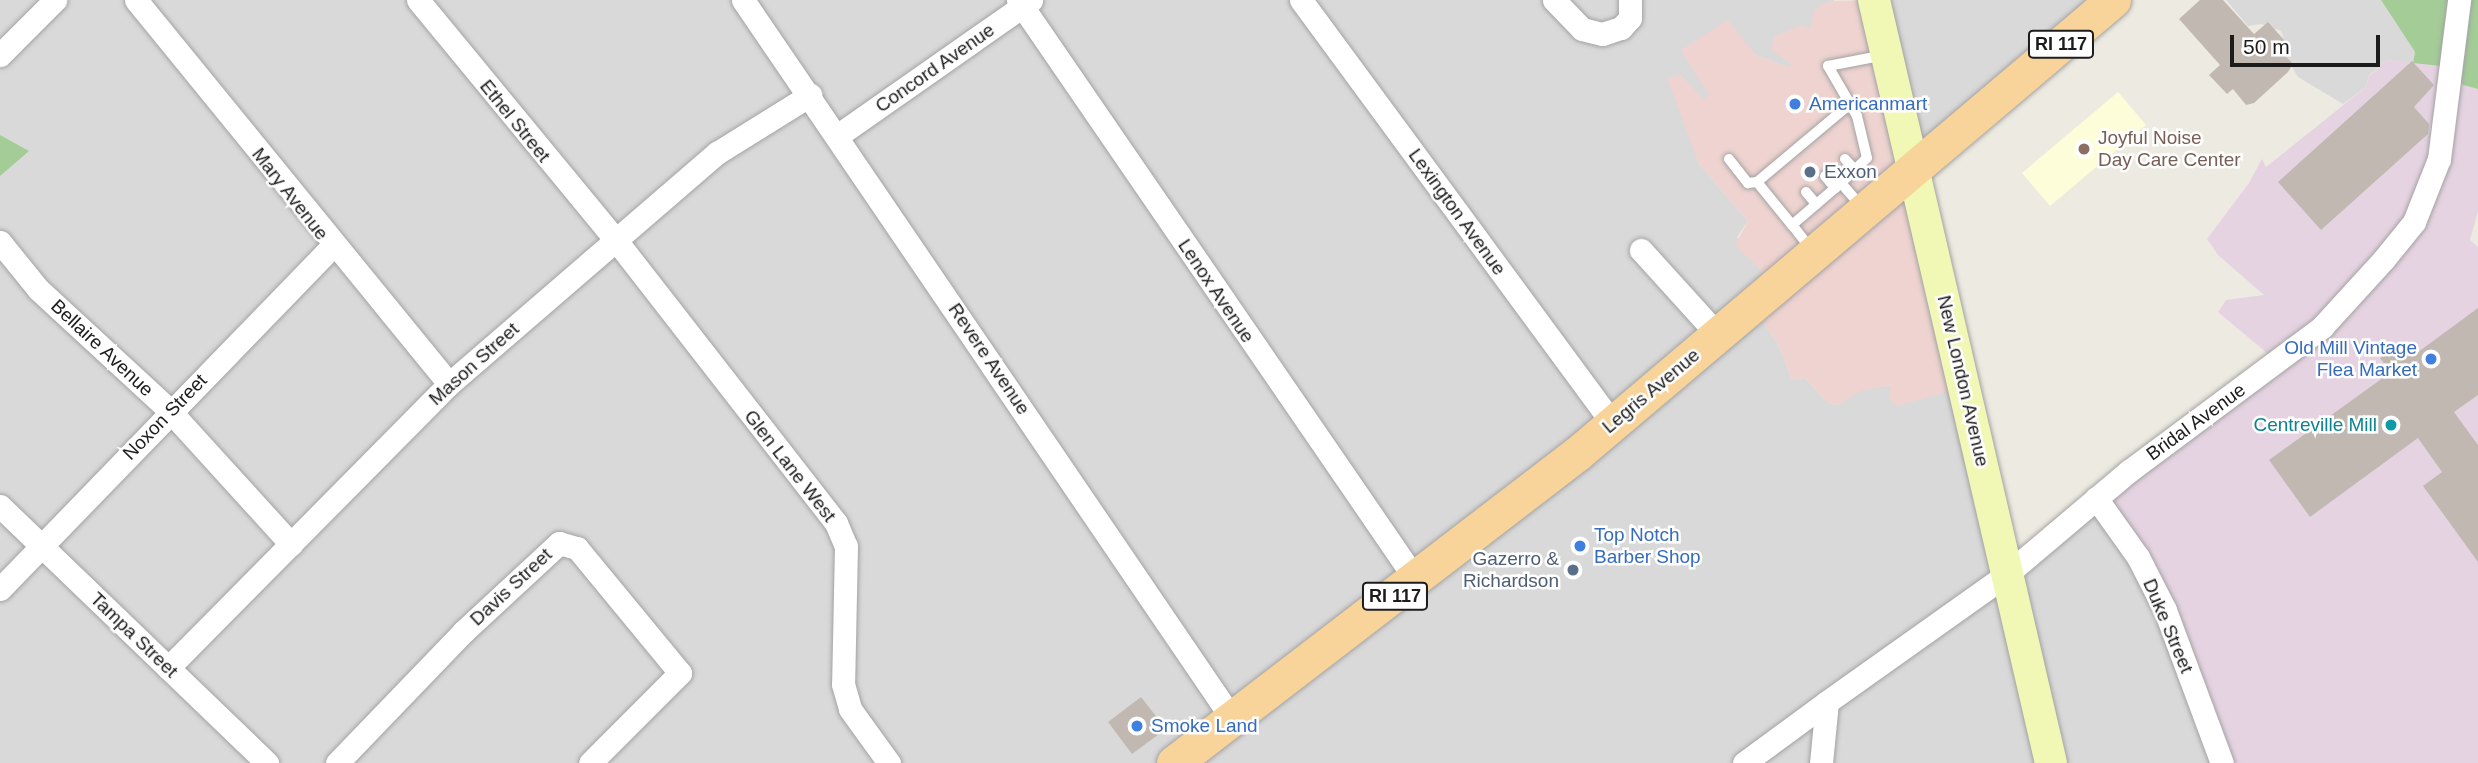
<!DOCTYPE html>
<style>
body{margin:0}
#map{position:relative;width:2478px;height:763px;overflow:hidden;background:#edeae1;font-family:Helvetica,sans-serif}
div>[style]{position:absolute}
[style*='--x']{left:calc(var(--x)*1px);top:calc(var(--y)*1px);width:calc(var(--w)*1px);rotate:calc(var(--a)*1deg)}
.residential>*{inset:0;background:#dad9d9}
.commercial>*{inset:0;background:#eed3d0}
.industrial>*{inset:0;background:#e6d3e2}
.education>*{inset:0;background:#fdfed9}
.forest>*{inset:0;background:#a4cc97}
.building>*{inset:0;background:#c1b9b1}
.roads{filter:drop-shadow(0 0 2px #a3a3a3) drop-shadow(0 0 2px #a3a3a3)}
.lane>*{height:10px;margin:-5px;padding:0 5px;transform-origin:5px;border-radius:5px;background:#fff}
.street>*{height:23px;margin:-11.5px;padding:0 11.5px;transform-origin:11.5px;border-radius:11.5px;background:#fff}
.secondary>*{height:32px;margin:-16px;padding:0 16px;transform-origin:16px;border-radius:16px;background:#f1f7b5}
.primary>*{height:35px;margin:-17.5px;padding:0 17.5px;transform-origin:17.5px;border-radius:17.5px;background:#f9d49a}
.dots>*{width:19px;height:19px;translate:-50% -50%;box-sizing:border-box;border:4px solid #fff;border-radius:50%}
span{translate:-50% -50%;white-space:nowrap;text-align:center;line-height:1.15;-webkit-text-stroke:5px #fff;paint-order:stroke}
.shield-label span{padding:2px 5px;background:#fff;border:2px solid;border-radius:5px;-webkit-text-stroke-width:0}
.shield-label{font-size:18px;color:#1c1c1c;font-weight:700}
.street-label{font-size:19px;color:#1c1c1c}
.shop-label{font-size:19px;color:#366cbe}
.left{translate:0 -50%;text-align:left}
.right{translate:-100% -50%;text-align:right}
.education-label{font-size:19px;color:#785e54}
.service-label{font-size:19px;color:#4e5e75}
.culture-label{font-size:19px;color:#0d838f}
.scale{position:absolute;left:2230px;top:35px;width:150px;height:32px;box-sizing:border-box;border:4px solid #1c1c1c;border-top:0;padding-left:9px;font-size:21px;line-height:24px;white-space:nowrap;color:#1c1c1c;-webkit-text-stroke:5px #fff;paint-order:stroke}
</style>
<div id="map">
<div class="residential">
<i style="clip-path:polygon(0 0,1834px 0,1810px 29px,1789px 68px,1756px 55px,1704px 101px,1680px 75px,1699px 164px,1748px 221px,1737px 237px,1773px 282px,1754px 308px,1779px 346px,1792px 380px,1805px 378px,1827px 402px,1837px 405px,1861px 390px,1892px 385px,1964px 387px,2009px 558px,2081px 501px,2130px 546px,2224px 763px,0 763px,0 176px,10px 164px,8px 141px,0 135px)"></i>
<i style="clip-path:polygon(1874px 0,2116px 0,1916px 166px)"></i>
<i style="clip-path:polygon(2226px 0,2381px 0,2415px 52px,2413px 63px,2387px 60px,2369px 75px,2366px 87px,2343px 104px,2298px 77px,2283px 52px,2286px 44px,2281px 31px,2261px 24px,2248px 26px)"></i>
</div>
<div class="commercial">
<i style="clip-path:polygon(1874px 0,1964px 387px,1897px 406px,1888px 398px,1891px 385px,1861px 391px,1837px 405px,1827px 402px,1805px 378px,1792px 380px,1779px 346px,1754px 308px,1773px 282px,1735px 245px,1748px 221px,1699px 164px,1667px 78px,1680px 75px,1704px 100px,1709px 95px,1681px 50px,1728px 20px,1756px 55px,1789px 68px,1790px 62px,1771px 51px,1775px 36px,1802px 25px,1810px 29px,1815px 9px,1830px 1px)"></i>
</div>
<div class="industrial">
<i style="clip-path:polygon(2387px 60px,2450px 67px,2463px 85px,2478px 89px,2478px 211px,2470px 240px,2478px 247px,2478px 763px,2224px 763px,2098px 488px,2273px 358px,2218px 312px,2226px 300px,2264px 295px,2218px 255px,2207px 239px,2249px 183px,2262px 159px,2266px 167px,2366px 87px,2369px 76px)"></i>
</div>
<div class="education">
<i style="clip-path:polygon(2118px 92px,2146px 125px,2050px 206px,2022px 173px)"></i>
</div>
<div class="forest">
<i style="clip-path:polygon(2381px 0,2478px 0,2478px 89px,2463px 85px,2450px 67px,2413px 63px,2415px 52px)"></i>
<i style="clip-path:polygon(0 135px,29px 151px,0 176px)"></i>
</div>
<div class="building">
<i style="clip-path:polygon(2200px 0,2223px 0,2254px 34px,2268px 22px,2286px 42px,2278px 48px,2293px 64px,2288px 72px,2254px 103px,2246px 105px,2233px 89px,2227px 94px,2209px 75px,2220px 65px,2179px 19px)"></i>
<i style="clip-path:polygon(2412px 61px,2434px 85px,2414px 107px,2429px 124px,2428px 134px,2321px 230px,2278px 182px)"></i>
<i style="clip-path:polygon(2478px 308px,2478px 395px,2454px 412px,2478px 445px,2478px 562px,2423px 486px,2442px 472px,2418px 438px,2310px 517px,2269px 460px,2391px 372px,2380px 358px,2404px 341px,2414px 355px)"></i>
<i style="clip-path:polygon(1141px 697px,1166px 729px,1132px 754px,1108px 722px)"></i>
</div>
<div class="roads">
<div class="lane">
<i style="--x:1729;--y:159;--w:31;--a:52"></i>
<i style="--x:1748;--y:183;--w:9;--a:-6"></i>
<i style="--x:1845;--y:159;--w:15;--a:48"></i>
<i style="--x:1825;--y:176;--w:16;--a:50"></i>
<i style="--x:1806;--y:192;--w:16;--a:50"></i>
<i style="--x:1861;--y:206;--w:30;--a:-131"></i>
<i style="--x:1841;--y:183;--w:36;--a:-44"></i>
<i style="--x:1867;--y:158;--w:43;--a:-103.4"></i>
<i style="--x:1857;--y:116;--w:58;--a:-120.1"></i>
<i style="--x:1828;--y:66;--w:58;--a:-10.9"></i>
<i style="--x:1792;--y:225;--w:55;--a:-129.1"></i>
<i style="--x:1757;--y:182;--w:121;--a:-40"></i>
<i style="--x:1811;--y:249;--w:31;--a:-128"></i>
<i style="--x:1792;--y:225;--w:65;--a:-40.6"></i>
</div>
<div class="street">
<i style="--x:136;--y:0;--w:495;--a:50.8"></i>
<i style="--x:418;--y:0;--w:310;--a:50.5"></i>
<i style="--x:615;--y:239;--w:360;--a:52.1"></i>
<i style="--x:836;--y:523;--w:25;--a:67"></i>
<i style="--x:846;--y:546;--w:138;--a:91.2"></i>
<i style="--x:843;--y:684;--w:26;--a:74"></i>
<i style="--x:850;--y:709;--w:67;--a:54.2"></i>
<i style="--x:743;--y:0;--w:871;--a:55.76"></i>
<i style="--x:1018;--y:0;--w:703;--a:55.54"></i>
<i style="--x:1301;--y:0;--w:526;--a:53.65"></i>
<i style="--x:1554;--y:0;--w:40;--a:46"></i>
<i style="--x:1582;--y:29;--w:21;--a:14"></i>
<i style="--x:1602;--y:34;--w:20;--a:-18"></i>
<i style="--x:1621;--y:28;--w:13;--a:-48"></i>
<i style="--x:1630;--y:18;--w:18;--a:-90"></i>
<i style="--x:0;--y:55;--w:78;--a:-45"></i>
<i style="--x:837;--y:136;--w:237;--a:-35"></i>
<i style="--x:0;--y:242;--w:60;--a:51"></i>
<i style="--x:38;--y:289;--w:180;--a:42.7"></i>
<i style="--x:170;--y:411;--w:180;--a:47.7"></i>
<i style="--x:1641;--y:250;--w:115;--a:47.8"></i>
<i style="--x:2096;--y:498;--w:72;--a:54.6"></i>
<i style="--x:2138;--y:557;--w:59;--a:63"></i>
<i style="--x:2165;--y:610;--w:163;--a:69.6"></i>
<i style="--x:0;--y:506;--w:371;--a:43.9"></i>
<i style="--x:0;--y:589;--w:477;--a:-45.9"></i>
<i style="--x:168;--y:668;--w:400;--a:-45.3"></i>
<i style="--x:449;--y:384;--w:354;--a:-40.8"></i>
<i style="--x:717;--y:153;--w:110;--a:-31.9"></i>
<i style="--x:337;--y:763;--w:182;--a:-46.1"></i>
<i style="--x:463;--y:632;--w:131;--a:-42.8"></i>
<i style="--x:559;--y:543;--w:19;--a:16"></i>
<i style="--x:577;--y:548;--w:162;--a:50.5"></i>
<i style="--x:680;--y:673;--w:127;--a:135"></i>
<i style="--x:1744;--y:763;--w:103;--a:-36.3"></i>
<i style="--x:1821;--y:763;--w:61;--a:-84.4"></i>
<i style="--x:1827;--y:702;--w:221;--a:-35.4"></i>
<i style="--x:2007;--y:574;--w:160;--a:-40.2"></i>
<i style="--x:2129;--y:471;--w:241;--a:-36.7"></i>
<i style="--x:2322;--y:327;--w:92;--a:-47.6"></i>
<i style="--x:2384;--y:259;--w:48;--a:-51"></i>
<i style="--x:2414;--y:222;--w:68;--a:-68.4"></i>
<i style="--x:2439;--y:159;--w:160;--a:-82.8"></i>
</div>
<div class="secondary">
<i style="--x:1874;--y:0;--w:783;--a:76.94"></i>
</div>
<div class="primary">
<i style="--x:1174;--y:763;--w:509;--a:-37.5"></i>
<i style="--x:1578;--y:453;--w:701;--a:-40.26"></i>
</div>
</div>
<div class="dots">
<i style="left:1795px;top:104px;background:#3f7fe0"></i>
<i style="left:2084px;top:149px;background:#8d6e63"></i>
<i style="left:1810px;top:172px;background:#5c6f8a"></i>
<i style="left:2431px;top:359px;background:#3f7fe0"></i>
<i style="left:2391px;top:425px;background:#0f9aa8"></i>
<i style="left:1580px;top:546px;background:#3f7fe0"></i>
<i style="left:1573px;top:570px;background:#5c6f8a"></i>
<i style="left:1137px;top:726px;background:#3f7fe0"></i>
</div>
<div class="shield-label">
<span style="left:2061px;top:44px">RI 117</span>
<span style="left:1395px;top:596px">RI 117</span>
</div>
<div class="street-label">
<span style="left:935px;top:68px;rotate:-35deg">Concord Avenue</span>
<span style="left:515px;top:121px;rotate:51deg">Ethel Street</span>
<span style="left:290px;top:194px;rotate:52deg">Mary Avenue</span>
<span style="left:1457px;top:212px;rotate:54deg">Lexington Avenue</span>
<span style="left:1216px;top:291px;rotate:56deg">Lenox Avenue</span>
<span style="left:102px;top:348px;rotate:43deg">Bellaire Avenue</span>
<span style="left:989px;top:359px;rotate:56deg">Revere Avenue</span>
<span style="left:474px;top:364px;rotate:-42deg">Mason Street</span>
<span style="left:1963px;top:381px;rotate:77deg">New London Avenue</span>
<span style="left:1651px;top:391px;rotate:-40deg">Legris Avenue</span>
<span style="left:165px;top:417px;rotate:-46deg">Noxon Street</span>
<span style="left:2196px;top:422px;rotate:-36deg">Bridal Avenue</span>
<span style="left:790px;top:466px;rotate:52deg">Glen Lane West</span>
<span style="left:511px;top:587px;rotate:-43deg">Davis Street</span>
<span style="left:2168px;top:626px;rotate:67deg">Duke Street</span>
<span style="left:134px;top:635px;rotate:44deg">Tampa Street</span>
</div>
<div class="shop-label">
<span class="left" style="left:1809px;top:104px">Americanmart</span>
<span class="right" style="left:2417px;top:359px">Old Mill Vintage<br>Flea Market</span>
<span class="left" style="left:1594px;top:546px">Top Notch<br>Barber Shop</span>
<span class="left" style="left:1151px;top:726px">Smoke Land</span>
</div>
<div class="education-label">
<span class="left" style="left:2098px;top:149px">Joyful Noise<br>Day Care Center</span>
</div>
<div class="service-label">
<span class="left" style="left:1824px;top:172px">Exxon</span>
<span class="right" style="left:1559px;top:570px">Gazerro &amp;<br>Richardson</span>
</div>
<div class="culture-label">
<span class="right" style="left:2377px;top:425px">Centreville Mill</span>
</div>
<div class="scale">50 m</div>
</div>
